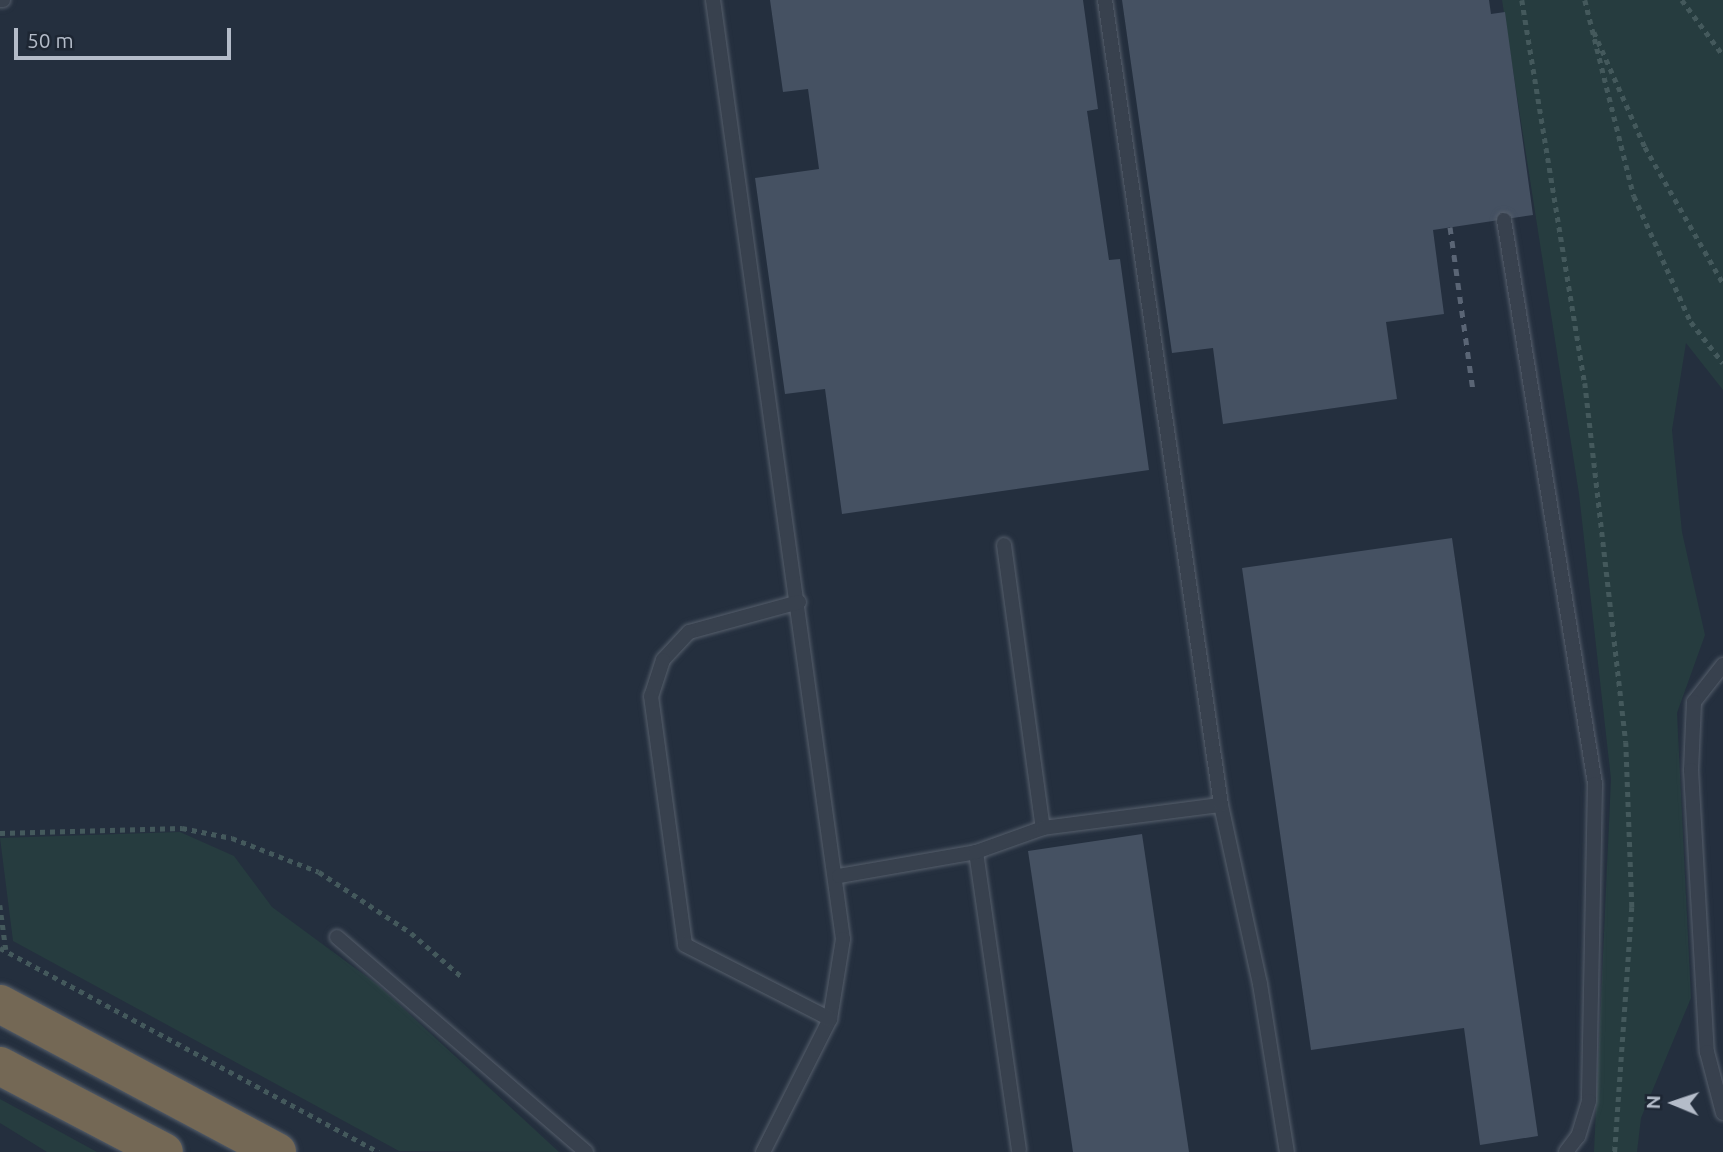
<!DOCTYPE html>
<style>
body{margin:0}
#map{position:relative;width:1723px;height:1152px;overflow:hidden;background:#242f3e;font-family:Ubuntu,sans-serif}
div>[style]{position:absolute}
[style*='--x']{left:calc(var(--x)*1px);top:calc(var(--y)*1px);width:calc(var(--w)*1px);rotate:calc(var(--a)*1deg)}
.green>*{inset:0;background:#263c3f}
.building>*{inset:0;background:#455162}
.path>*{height:4.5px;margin-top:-2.25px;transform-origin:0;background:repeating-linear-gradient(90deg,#44595c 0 5px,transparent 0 10px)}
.roads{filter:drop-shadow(0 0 2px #565f6c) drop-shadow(0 0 2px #565f6c)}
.lane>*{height:14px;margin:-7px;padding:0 7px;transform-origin:7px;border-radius:7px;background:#38414e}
.highway>*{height:38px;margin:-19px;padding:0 19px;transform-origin:19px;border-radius:19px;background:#746855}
.rail>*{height:5px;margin-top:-2.5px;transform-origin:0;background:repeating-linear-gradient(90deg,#5a6575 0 7px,transparent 0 14px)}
span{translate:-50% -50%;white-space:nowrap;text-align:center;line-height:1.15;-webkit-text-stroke:5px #1d2633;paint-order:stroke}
.north{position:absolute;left:1639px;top:1068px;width:70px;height:70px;-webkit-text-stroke:5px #1d2633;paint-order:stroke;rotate:272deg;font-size:19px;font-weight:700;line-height:28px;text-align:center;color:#b4bcc9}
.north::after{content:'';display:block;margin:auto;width:24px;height:32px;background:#b4bcc9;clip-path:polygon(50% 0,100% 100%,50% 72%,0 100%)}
.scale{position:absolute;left:14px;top:28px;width:217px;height:32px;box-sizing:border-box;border:4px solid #b4bcc9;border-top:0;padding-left:9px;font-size:21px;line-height:24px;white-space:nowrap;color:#b4bcc9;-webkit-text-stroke:5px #1d2633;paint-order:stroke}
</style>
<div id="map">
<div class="green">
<i style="clip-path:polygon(1502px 0,1723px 0,1723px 390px,1686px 343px,1672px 430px,1682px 532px,1705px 635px,1677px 713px,1691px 998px,1641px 1118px,1637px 1152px,1594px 1152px,1611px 779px,1579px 494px)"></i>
<i style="clip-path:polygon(180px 832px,234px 856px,272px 907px,378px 985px,559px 1152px,399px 1151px,13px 941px,0 838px)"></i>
<i style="clip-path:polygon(0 1099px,97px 1152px,47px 1152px,0 1123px)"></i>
</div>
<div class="building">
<i style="clip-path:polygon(770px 0,1083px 0,1098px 109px,1087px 111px,1109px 260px,1120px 259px,1149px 470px,842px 514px,825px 389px,785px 394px,755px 178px,819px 169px,808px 89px,783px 92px)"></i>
<i style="clip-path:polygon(1122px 0,1489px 0,1491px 14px,1505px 12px,1533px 215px,1433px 230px,1444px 314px,1386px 322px,1397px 399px,1223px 424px,1213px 348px,1172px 353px)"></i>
<i style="clip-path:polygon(1452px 538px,1538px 1136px,1480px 1145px,1464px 1028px,1311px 1050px,1242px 568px)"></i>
<i style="clip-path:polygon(1142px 834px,1189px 1152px,1073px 1152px,1028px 851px)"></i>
</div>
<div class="path">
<i style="--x:1522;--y:0;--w:388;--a:80.7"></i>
<i style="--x:1585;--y:383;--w:361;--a:83.5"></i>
<i style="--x:1626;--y:742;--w:165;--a:87.9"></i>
<i style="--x:1632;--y:907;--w:246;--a:94"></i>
<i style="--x:1585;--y:0;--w:202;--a:76"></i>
<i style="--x:1634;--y:196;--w:138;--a:65.7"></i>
<i style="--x:1691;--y:322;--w:52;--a:52"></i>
<i style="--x:1682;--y:0;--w:69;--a:53.3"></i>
<i style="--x:1594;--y:32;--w:126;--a:66.1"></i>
<i style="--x:1645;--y:147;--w:157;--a:60.2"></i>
<i style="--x:0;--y:833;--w:182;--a:-1.6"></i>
<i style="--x:182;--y:828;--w:51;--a:11.3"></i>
<i style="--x:232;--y:838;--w:93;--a:21.3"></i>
<i style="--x:319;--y:872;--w:110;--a:33.5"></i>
<i style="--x:411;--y:933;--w:67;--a:40.8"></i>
<i style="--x:0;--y:905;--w:45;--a:82.4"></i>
<i style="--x:0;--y:948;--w:430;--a:28.3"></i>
</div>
<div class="roads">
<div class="lane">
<i style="--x:0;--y:0;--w:3;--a:0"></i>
<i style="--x:713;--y:0;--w:948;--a:82.12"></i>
<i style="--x:843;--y:939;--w:81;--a:99.2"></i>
<i style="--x:830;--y:1019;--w:149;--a:116.7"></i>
<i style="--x:1504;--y:220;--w:571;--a:80.83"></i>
<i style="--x:1595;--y:784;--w:317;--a:91.1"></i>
<i style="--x:1589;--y:1101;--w:37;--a:107"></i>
<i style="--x:1578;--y:1136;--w:20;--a:127"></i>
<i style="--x:1004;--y:545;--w:286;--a:82.2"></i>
<i style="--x:799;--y:602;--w:114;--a:164.7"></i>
<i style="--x:689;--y:632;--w:38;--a:133"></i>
<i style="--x:663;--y:660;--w:38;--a:108"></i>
<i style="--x:651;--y:696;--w:251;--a:82.2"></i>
<i style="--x:685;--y:945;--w:163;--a:27"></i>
<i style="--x:1723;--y:665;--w:47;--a:128.1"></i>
<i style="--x:1694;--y:702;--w:68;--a:92.5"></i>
<i style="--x:1691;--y:770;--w:282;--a:86.8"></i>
<i style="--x:1707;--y:1052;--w:63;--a:75.3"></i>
<i style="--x:1221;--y:805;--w:183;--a:77.7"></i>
<i style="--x:1260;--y:984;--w:170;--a:80.9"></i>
<i style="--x:976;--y:852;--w:301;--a:81.8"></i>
<i style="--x:839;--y:876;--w:139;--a:-9.9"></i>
<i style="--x:976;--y:852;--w:71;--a:-19.7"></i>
<i style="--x:1043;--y:828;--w:179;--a:-7.4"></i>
<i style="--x:1221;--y:805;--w:813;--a:-98.2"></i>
<i style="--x:337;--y:937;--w:329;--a:40.8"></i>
</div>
<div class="highway">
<i style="--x:0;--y:1004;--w:314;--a:28.1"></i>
<i style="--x:0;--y:1066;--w:185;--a:27.7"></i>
</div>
</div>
<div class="rail">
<i style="--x:1450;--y:227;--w:165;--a:82"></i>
</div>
<div class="north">N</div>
<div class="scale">50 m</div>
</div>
